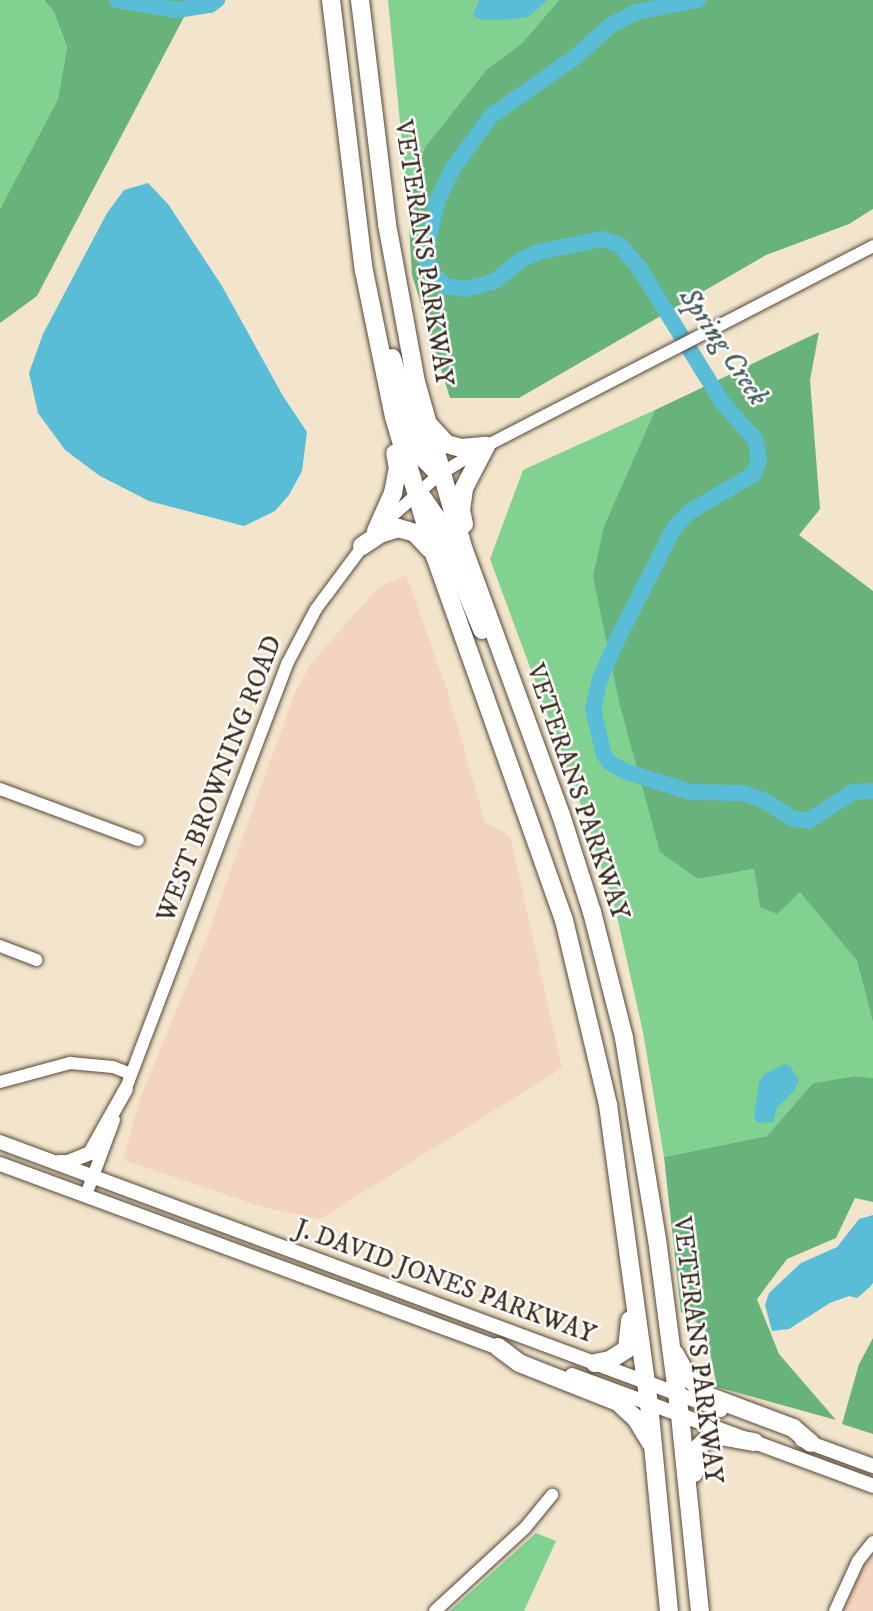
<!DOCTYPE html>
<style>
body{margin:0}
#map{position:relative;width:873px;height:1611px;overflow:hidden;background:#f2e5cb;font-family:"IM FELL DW Pica",serif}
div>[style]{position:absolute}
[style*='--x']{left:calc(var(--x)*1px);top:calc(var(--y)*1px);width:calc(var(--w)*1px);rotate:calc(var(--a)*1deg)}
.built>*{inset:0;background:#f3d4be}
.green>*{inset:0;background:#81d191}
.forest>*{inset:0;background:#68b37b}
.water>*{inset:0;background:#5abdd8}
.river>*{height:16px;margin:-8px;padding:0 8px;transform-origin:8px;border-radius:8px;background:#5abdd8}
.roads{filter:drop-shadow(0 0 2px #564638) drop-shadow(0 0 2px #564638)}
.minor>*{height:12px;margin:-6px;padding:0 6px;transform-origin:6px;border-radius:6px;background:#fff}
.major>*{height:14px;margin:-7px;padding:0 7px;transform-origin:7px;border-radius:7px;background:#fff}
.highway>*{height:18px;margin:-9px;padding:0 9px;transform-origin:9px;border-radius:9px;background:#fff}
span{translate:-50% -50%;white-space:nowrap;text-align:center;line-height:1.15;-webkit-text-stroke:5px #fff;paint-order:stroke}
.street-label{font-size:26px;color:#3b2a1e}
.water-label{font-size:28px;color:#465d5f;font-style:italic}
</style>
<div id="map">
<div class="built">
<i style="clip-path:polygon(406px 575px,447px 689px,485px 822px,510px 836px,562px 1068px,320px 1219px,263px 1207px,123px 1160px,140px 1098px,205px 942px,294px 695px,311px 663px,379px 587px)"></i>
<i style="clip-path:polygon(873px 1554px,873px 1611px,842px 1611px,855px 1576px)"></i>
</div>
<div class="green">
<i style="clip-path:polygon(0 0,44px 0,54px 12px,67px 47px,58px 99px,0 209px)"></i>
<i style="clip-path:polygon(388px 0,559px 0,522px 43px,487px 69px,425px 147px,407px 194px)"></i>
<i style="clip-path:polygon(655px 410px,604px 526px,698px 879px,754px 869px,760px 906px,800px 891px,857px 961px,873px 1023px,873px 1078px,855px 1076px,813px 1083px,767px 1136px,664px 1157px,643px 1032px,616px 912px,585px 816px,490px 559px,523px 470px)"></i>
<i style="clip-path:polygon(536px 1533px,556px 1541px,524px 1611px,450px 1611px)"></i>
</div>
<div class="forest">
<i style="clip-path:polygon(44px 0,193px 0,37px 296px,0 323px,0 209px,58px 99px,67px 47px,54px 12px)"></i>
<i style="clip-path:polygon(559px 0,873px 0,873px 209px,849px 224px,766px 255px,519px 398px,450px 398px,412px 275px,407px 194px,425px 147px,487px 69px,522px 43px)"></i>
<i style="clip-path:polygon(819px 332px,810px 380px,820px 509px,799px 535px,873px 591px,873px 1023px,857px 961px,800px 892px,777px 914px,760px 907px,754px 869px,698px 879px,660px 852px,620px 706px,593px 577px,604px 526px,655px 410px)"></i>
<i style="clip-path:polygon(855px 1076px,873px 1078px,873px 1202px,855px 1198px,836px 1238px,787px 1259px,757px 1299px,779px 1354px,836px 1420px,717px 1387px,705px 1328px,681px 1312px,664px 1157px,767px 1136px,813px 1083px)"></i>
<i style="clip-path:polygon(873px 1338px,873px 1434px,842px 1424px,859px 1364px)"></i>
</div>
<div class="water">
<i style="clip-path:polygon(479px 0,548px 0,528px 17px,500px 20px,481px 20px,473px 15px)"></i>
<i style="clip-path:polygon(148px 183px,168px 204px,222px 286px,283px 396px,307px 432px,302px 471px,289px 495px,275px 511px,244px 526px,149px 501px,100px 476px,65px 450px,38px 413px,29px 373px,43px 334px,107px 213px,124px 190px)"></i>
<i style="clip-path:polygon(784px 1064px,790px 1066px,799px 1080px,794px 1091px,777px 1108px,773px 1122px,758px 1123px,754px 1117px,759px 1083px,763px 1075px)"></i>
<i style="clip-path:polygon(873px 1215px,873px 1283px,870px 1287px,857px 1298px,849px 1296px,830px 1303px,789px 1329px,772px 1331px,765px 1305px,769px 1293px,801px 1263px,837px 1247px,859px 1219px)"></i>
</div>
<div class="river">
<i style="--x:117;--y:0;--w:61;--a:9.5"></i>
<i style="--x:177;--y:10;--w:33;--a:-9"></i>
<i style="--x:210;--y:5;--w:9;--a:-36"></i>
<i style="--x:698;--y:0;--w:63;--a:169"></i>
<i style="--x:636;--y:12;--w:27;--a:153"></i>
<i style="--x:612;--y:24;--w:51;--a:138.2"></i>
<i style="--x:574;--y:58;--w:101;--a:145.1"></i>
<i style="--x:491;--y:116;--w:64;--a:126.2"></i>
<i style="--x:453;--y:168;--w:34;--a:116"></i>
<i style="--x:438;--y:199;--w:37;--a:104"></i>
<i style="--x:429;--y:235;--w:26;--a:94"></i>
<i style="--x:427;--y:261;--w:16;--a:63"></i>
<i style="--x:434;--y:275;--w:16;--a:43"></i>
<i style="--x:446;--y:286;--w:20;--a:9"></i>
<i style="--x:466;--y:289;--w:30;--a:-15"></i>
<i style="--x:495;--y:281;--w:33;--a:-39"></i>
<i style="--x:521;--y:260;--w:19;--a:-25"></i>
<i style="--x:538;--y:252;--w:65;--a:-11.5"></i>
<i style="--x:602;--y:239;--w:19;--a:18"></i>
<i style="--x:620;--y:245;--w:31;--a:50"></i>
<i style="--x:640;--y:269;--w:156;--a:58.3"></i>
<i style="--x:722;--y:402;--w:50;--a:48.3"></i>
<i style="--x:755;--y:439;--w:21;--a:79"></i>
<i style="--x:759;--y:460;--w:15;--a:110"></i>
<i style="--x:754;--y:474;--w:75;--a:149.7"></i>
<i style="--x:689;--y:512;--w:22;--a:133"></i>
<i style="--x:674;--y:528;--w:123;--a:117"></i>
<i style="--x:618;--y:638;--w:45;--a:113.7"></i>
<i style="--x:600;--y:679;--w:31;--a:103"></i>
<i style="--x:593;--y:709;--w:47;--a:76.6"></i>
<i style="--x:604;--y:755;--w:10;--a:53"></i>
<i style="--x:610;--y:763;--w:19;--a:28"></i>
<i style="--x:627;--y:772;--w:67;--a:17.4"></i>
<i style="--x:691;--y:792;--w:51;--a:1.1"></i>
<i style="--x:742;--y:793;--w:22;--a:18"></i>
<i style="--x:763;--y:800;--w:36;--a:32"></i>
<i style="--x:794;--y:819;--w:14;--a:8"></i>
<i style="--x:808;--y:821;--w:54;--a:-32.8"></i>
<i style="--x:853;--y:792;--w:20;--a:-3"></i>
</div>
<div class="roads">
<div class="minor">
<i style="--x:383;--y:524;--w:76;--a:-41.3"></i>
<i style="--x:440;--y:474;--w:54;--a:-31.3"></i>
<i style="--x:486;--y:446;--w:436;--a:-27.3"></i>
<i style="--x:0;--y:789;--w:147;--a:20.3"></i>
<i style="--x:0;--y:946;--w:39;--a:21"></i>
<i style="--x:0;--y:1082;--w:73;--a:-15.2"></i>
<i style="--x:70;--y:1063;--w:43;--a:5.3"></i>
<i style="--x:113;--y:1067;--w:19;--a:21"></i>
<i style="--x:123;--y:1096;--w:462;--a:-69.2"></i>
<i style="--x:287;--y:664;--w:62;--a:-62.2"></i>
<i style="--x:316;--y:609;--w:84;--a:-53.3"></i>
<i style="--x:86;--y:1195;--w:80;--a:-69.5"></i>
<i style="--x:435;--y:1611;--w:122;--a:-42.7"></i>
<i style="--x:525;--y:1528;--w:43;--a:-50.7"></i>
<i style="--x:835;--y:1611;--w:55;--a:-65.3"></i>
<i style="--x:858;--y:1561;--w:24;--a:-52"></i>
</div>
<div class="major">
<i style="--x:0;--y:1142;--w:769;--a:20.39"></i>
<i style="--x:59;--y:1162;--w:9;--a:0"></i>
<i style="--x:68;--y:1162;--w:24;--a:-22"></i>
<i style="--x:90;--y:1153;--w:73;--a:-60.6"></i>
<i style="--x:0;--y:1164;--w:540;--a:20.25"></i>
<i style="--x:572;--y:1375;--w:321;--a:20.2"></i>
<i style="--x:802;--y:1440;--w:76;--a:20.1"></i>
</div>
<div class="highway">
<i style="--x:331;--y:0;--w:273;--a:83.1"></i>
<i style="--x:364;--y:271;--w:149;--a:78.4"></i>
<i style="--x:394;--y:417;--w:145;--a:73.6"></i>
<i style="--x:435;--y:556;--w:386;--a:70.5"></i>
<i style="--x:564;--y:920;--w:190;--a:76.6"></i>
<i style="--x:608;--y:1105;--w:302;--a:82.2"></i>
<i style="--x:649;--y:1404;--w:208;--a:84.5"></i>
<i style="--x:360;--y:0;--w:226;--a:83.1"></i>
<i style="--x:387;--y:224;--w:161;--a:79.6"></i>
<i style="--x:416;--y:382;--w:175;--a:74.1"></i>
<i style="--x:464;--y:550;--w:282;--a:69.9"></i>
<i style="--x:561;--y:815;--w:102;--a:72.3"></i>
<i style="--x:592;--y:912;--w:130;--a:75.7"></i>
<i style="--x:624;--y:1038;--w:204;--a:80.7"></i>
<i style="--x:657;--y:1239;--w:177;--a:82.6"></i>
<i style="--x:680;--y:1415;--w:197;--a:84.2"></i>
<i style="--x:392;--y:358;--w:103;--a:73.1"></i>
<i style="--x:422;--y:457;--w:23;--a:45"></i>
<i style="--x:429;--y:425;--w:26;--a:47"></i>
<i style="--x:447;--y:444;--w:15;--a:16"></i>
<i style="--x:461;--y:448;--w:25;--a:-5"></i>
<i style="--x:422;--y:497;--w:24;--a:55"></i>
<i style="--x:436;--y:517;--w:122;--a:67.8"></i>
<i style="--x:464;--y:524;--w:14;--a:-102"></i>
<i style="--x:461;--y:510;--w:22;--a:-82"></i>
<i style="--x:464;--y:488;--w:47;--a:-62.4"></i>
<i style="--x:376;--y:531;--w:42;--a:-65.9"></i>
<i style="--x:393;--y:493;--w:25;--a:-79"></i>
<i style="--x:398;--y:468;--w:15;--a:-101"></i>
<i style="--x:362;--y:546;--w:22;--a:-34"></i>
<i style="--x:380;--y:534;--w:19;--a:-18"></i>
<i style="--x:398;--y:528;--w:18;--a:16"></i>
<i style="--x:415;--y:533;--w:22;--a:47"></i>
<i style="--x:498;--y:1347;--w:26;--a:37"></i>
<i style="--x:519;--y:1363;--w:106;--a:21.5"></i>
<i style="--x:618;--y:1402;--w:26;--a:43"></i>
<i style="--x:637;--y:1420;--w:26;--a:59"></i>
<i style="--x:675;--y:1354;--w:25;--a:61"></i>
<i style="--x:687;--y:1376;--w:29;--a:44"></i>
<i style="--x:708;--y:1396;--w:91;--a:20.6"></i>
<i style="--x:793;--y:1428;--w:23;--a:40"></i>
<i style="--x:595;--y:1363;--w:15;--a:-11"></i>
<i style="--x:610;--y:1360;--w:20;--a:-33"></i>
<i style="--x:627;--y:1349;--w:29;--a:-84"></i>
<i style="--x:694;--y:1473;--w:23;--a:-85"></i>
<i style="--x:696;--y:1450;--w:16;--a:-45"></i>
<i style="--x:707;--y:1439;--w:13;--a:-13"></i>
<i style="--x:720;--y:1436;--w:35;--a:10"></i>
</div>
</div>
<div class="street-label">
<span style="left:423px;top:253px;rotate:81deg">VETERANS PARKWAY</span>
<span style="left:220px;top:779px;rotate:-69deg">WEST BROWNING ROAD</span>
<span style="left:577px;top:792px;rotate:71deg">VETERANS PARKWAY</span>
<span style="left:445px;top:1282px;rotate:20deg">J. DAVID JONES PARKWAY</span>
<span style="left:697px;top:1350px;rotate:83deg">VETERANS PARKWAY</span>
</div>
<div class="water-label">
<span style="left:723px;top:347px;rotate:56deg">Spring Creek</span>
</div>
</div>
